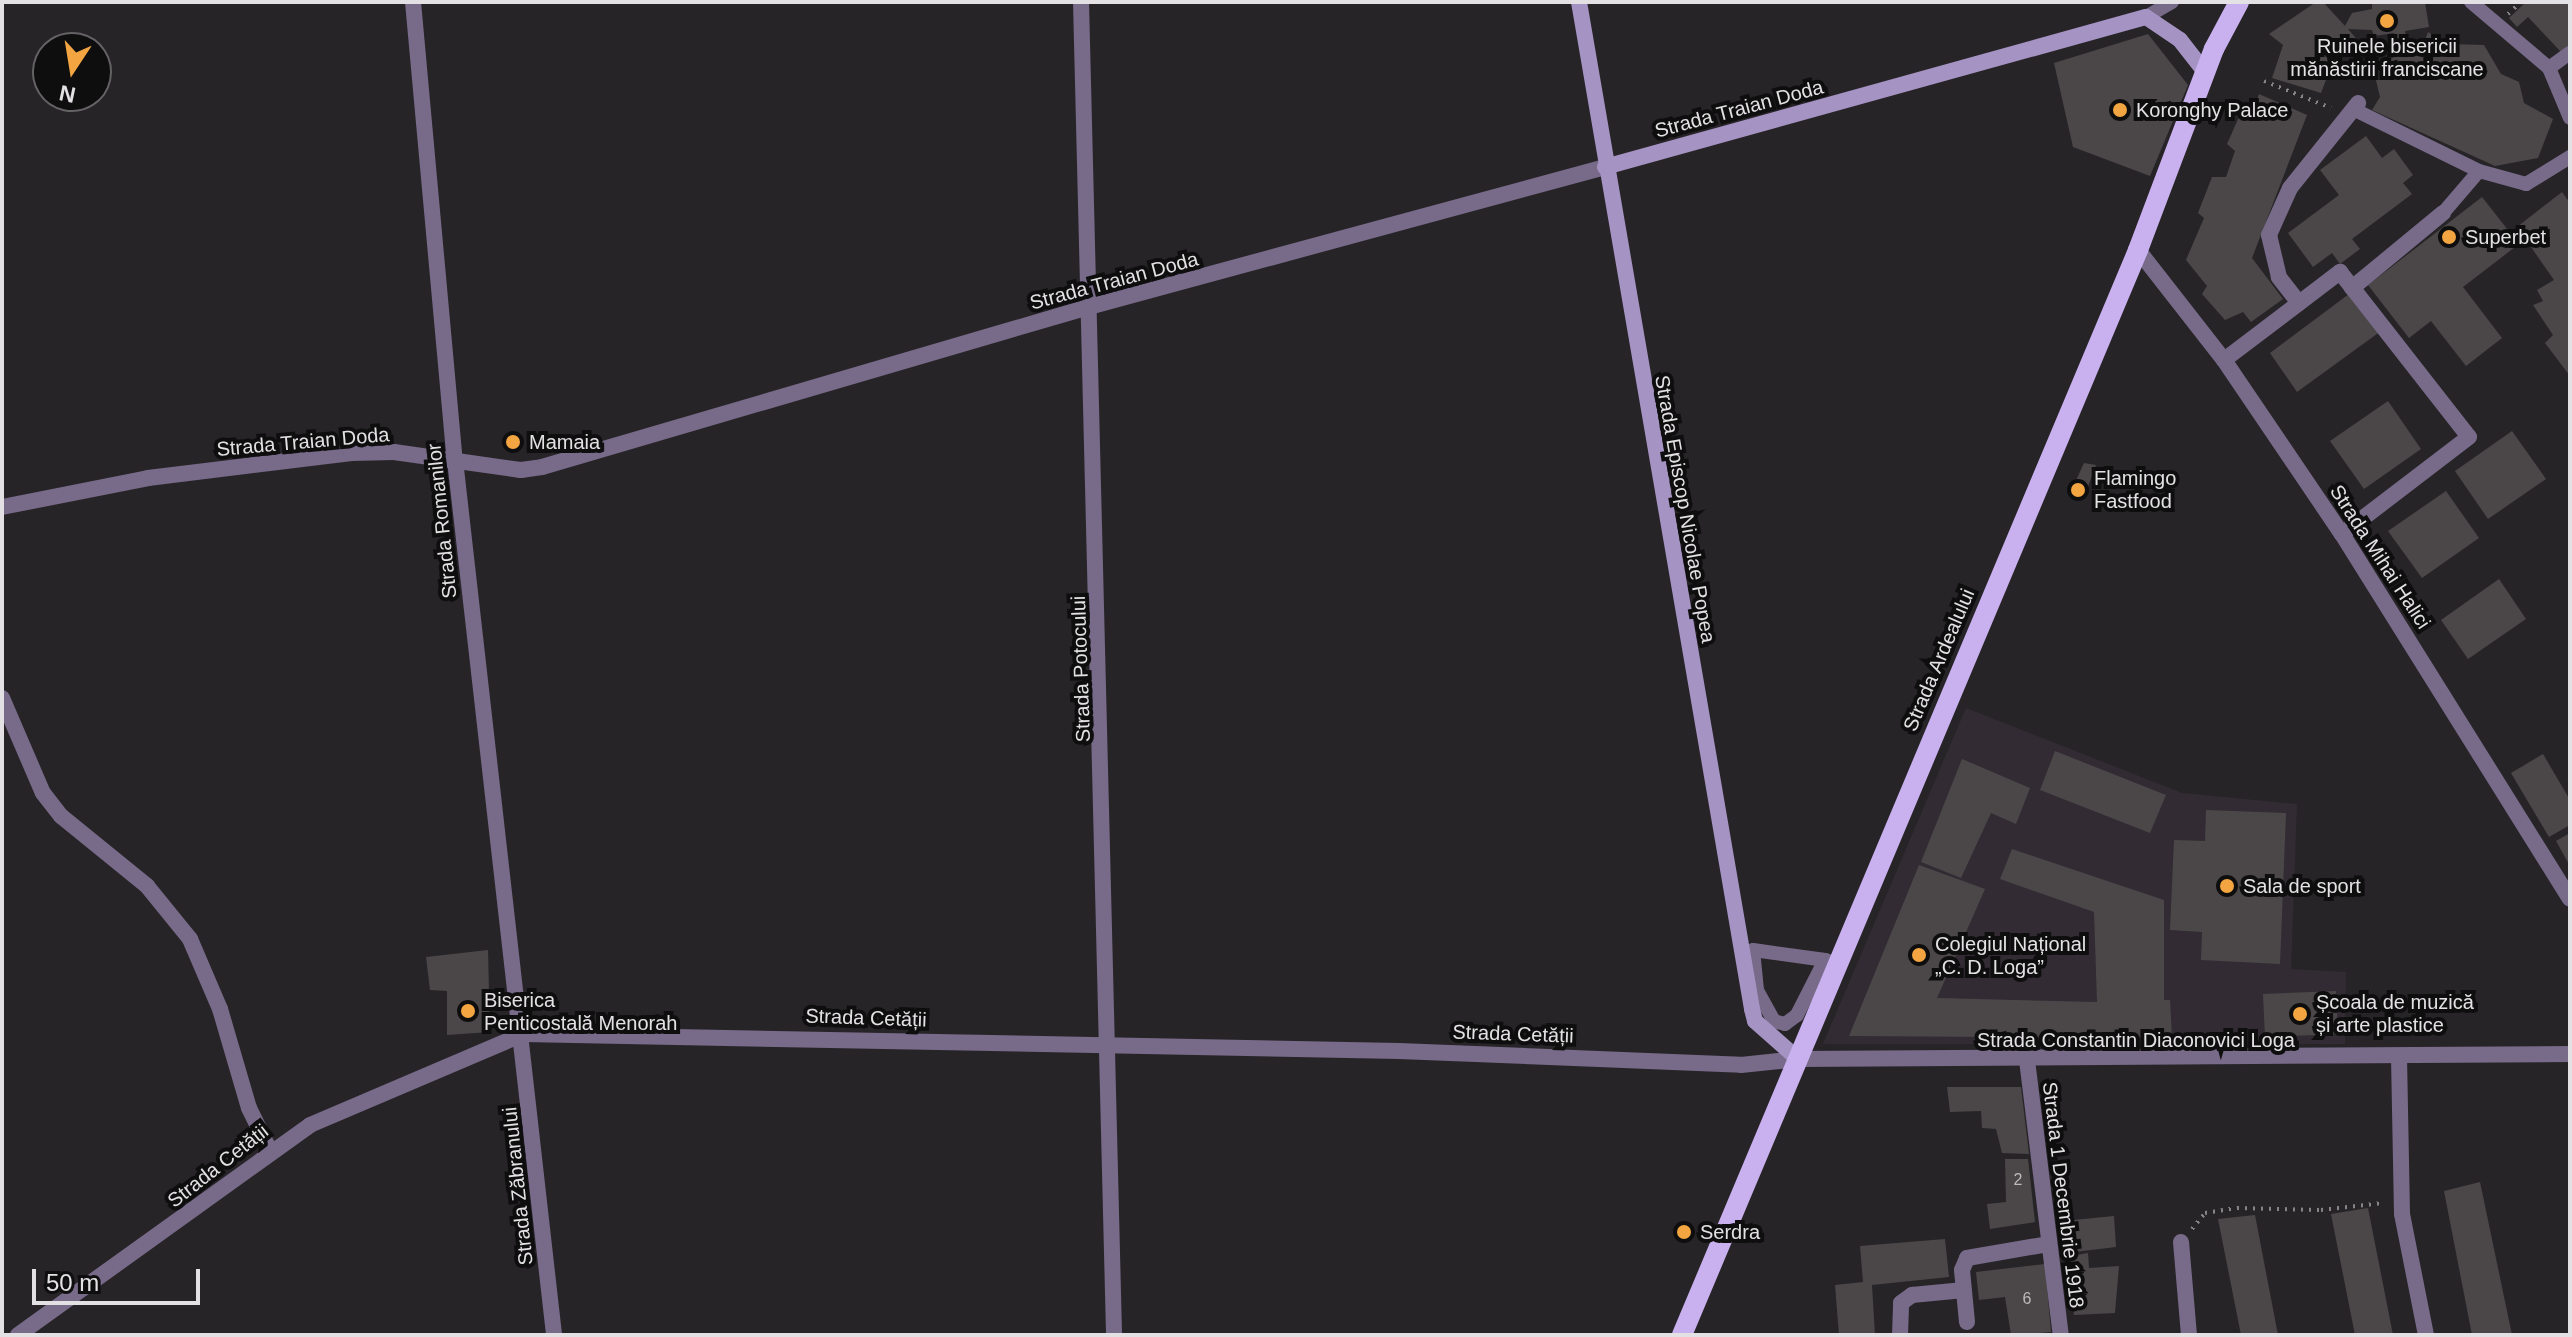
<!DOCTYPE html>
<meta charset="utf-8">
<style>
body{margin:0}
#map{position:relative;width:2572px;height:1337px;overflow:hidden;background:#272428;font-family:Arial,sans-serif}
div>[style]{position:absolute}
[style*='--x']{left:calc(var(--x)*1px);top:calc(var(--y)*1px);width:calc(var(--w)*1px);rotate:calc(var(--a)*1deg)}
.built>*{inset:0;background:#322b33}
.building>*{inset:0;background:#4b4749}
.path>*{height:4px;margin-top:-2px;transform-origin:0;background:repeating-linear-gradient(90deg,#878487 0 2px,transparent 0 8px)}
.pedestrian>*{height:14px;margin:-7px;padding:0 7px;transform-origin:7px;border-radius:7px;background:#776b89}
.minor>*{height:16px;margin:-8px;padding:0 8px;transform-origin:8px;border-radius:8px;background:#776b89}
.tertiary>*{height:16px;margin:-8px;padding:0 8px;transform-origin:8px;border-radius:8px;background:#776b89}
.secondary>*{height:16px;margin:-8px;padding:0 8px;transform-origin:8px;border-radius:8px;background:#a593c3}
.primary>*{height:20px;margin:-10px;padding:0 10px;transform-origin:10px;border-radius:10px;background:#c9b1ef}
.dots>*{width:22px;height:22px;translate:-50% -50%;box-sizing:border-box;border:4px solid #0f0e0f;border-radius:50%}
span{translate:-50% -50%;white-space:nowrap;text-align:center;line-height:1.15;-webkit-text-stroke:8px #0f0e0f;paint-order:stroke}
.number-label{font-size:16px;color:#bdbabc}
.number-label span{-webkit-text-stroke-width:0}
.poi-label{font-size:20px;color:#e3e1e3}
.left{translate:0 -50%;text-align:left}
.street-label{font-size:20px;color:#e3e1e3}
.frame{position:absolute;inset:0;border:4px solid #e3e1e3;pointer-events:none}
.north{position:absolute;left:32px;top:32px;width:80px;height:80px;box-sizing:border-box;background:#0f0e0f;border:2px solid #646264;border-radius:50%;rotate:192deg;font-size:22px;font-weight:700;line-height:32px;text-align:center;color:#e3e1e3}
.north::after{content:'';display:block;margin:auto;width:28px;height:36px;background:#f2a541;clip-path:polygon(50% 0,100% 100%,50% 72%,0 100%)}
.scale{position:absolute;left:32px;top:1269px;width:168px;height:36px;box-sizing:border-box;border:4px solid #e3e1e3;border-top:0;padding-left:10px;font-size:24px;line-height:28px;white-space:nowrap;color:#e3e1e3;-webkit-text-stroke:6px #0f0e0f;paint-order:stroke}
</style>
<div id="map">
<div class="built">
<i style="clip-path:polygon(1966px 708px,2182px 793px,2297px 804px,2291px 969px,2346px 972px,2345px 1044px,1823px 1044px)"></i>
</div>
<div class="building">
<i style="clip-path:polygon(2316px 2px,2323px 2px,2345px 26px,2352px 13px,2372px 9px,2372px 4px,2425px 2px,2429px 27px,2405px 31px,2406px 38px,2395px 40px,2394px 33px,2374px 36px,2372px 30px,2348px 29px,2360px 43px,2331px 67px,2321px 93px,2272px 78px,2283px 45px,2269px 34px)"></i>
<i style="clip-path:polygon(2526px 2px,2570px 2px,2570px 44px,2561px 52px,2528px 17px,2517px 27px,2509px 18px)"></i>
<i style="clip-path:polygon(2428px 32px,2447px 44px,2484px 45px,2501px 74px,2519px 82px,2524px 103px,2553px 119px,2538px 158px,2495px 166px,2372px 110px,2380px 97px,2375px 76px,2381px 65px,2402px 52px,2419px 56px)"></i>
<i style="clip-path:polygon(2148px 34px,2188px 85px,2150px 176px,2073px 147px,2054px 63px)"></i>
<i style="clip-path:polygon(2259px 94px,2307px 115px,2252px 258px,2283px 299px,2251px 322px,2243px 312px,2225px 320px,2202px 294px,2207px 286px,2186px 260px,2204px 218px,2198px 213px,2212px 177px,2226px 177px,2235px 151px,2227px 144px,2243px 108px,2252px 114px)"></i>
<i style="clip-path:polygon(2366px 136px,2382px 158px,2394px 149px,2413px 175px,2403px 183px,2412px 194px,2352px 239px,2360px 249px,2340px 264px,2332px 253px,2313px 267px,2288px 233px,2339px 195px,2320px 170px)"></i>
<i style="clip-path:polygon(2562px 192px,2570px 203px,2570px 376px,2545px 343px,2553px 335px,2533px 305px,2543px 301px,2537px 290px,2554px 280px,2517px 227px)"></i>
<i style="clip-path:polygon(2482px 197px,2519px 244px,2463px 287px,2502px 338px,2466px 366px,2431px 321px,2409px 338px,2368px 285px)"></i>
<i style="clip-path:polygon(2353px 291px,2381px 331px,2297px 392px,2270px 353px)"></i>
<i style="clip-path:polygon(2388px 401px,2421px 449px,2364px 489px,2330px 441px)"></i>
<i style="clip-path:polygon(2512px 431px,2546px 479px,2488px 519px,2455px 471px)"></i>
<i style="clip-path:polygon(2084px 463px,2096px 465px,2086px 492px,2073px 487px)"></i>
<i style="clip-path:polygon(2446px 491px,2479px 538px,2422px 578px,2388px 531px)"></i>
<i style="clip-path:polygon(2499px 579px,2526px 619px,2468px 659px,2441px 620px)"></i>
<i style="clip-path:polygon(2055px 751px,2166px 795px,2150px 833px,2040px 790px)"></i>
<i style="clip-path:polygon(2543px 754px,2570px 800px,2570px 825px,2549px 837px,2511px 773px)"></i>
<i style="clip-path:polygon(1962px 759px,2030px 788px,2016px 824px,1991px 813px,1961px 878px,1921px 862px)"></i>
<i style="clip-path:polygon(2206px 810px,2286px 813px,2280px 964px,2201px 960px,2202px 932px,2170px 930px,2174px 840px,2205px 841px)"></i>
<i style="clip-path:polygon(2570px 833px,2570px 866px,2556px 841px)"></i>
<i style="clip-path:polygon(2012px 849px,2164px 900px,2164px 1000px,2170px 1000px,2172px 1038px,1849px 1036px,1919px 865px,1985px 889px,1937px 998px,2097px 1002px,2094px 912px,2000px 879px)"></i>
<i style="clip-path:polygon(488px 950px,490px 1032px,447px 1035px,447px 991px,430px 990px,426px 957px)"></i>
<i style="clip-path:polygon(2336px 991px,2338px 1034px,2265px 1037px,2263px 994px)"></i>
<i style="clip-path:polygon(1947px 1087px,2021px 1087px,2029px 1154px,2002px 1153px,1996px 1129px,1982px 1128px,1981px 1111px,1950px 1112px)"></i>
<i style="clip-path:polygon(2005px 1159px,2028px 1159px,2035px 1222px,1990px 1229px,1987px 1204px,2006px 1202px)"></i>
<i style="clip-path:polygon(2480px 1182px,2512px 1335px,2472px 1335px,2444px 1191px)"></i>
<i style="clip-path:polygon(2368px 1208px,2393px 1335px,2355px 1335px,2331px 1214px)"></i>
<i style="clip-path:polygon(2255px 1215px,2278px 1335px,2241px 1335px,2218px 1219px)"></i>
<i style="clip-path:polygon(2114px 1216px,2116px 1247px,2066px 1253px,2063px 1221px)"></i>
<i style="clip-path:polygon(1945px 1239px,1949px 1277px,1872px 1285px,1875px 1335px,1839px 1335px,1835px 1285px,1863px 1282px,1860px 1246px)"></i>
<i style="clip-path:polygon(2088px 1253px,2089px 1268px,2119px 1266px,2115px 1313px,2074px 1315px,2066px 1257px)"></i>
<i style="clip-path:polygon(2045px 1264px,2051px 1332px,2011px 1335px,2005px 1297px,1979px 1300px,1976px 1272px)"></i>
</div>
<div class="path">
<i style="--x:2508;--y:14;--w:18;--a:-43"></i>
<i style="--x:2264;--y:81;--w:72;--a:21.9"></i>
<i style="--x:2192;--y:1229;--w:21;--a:-51"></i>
<i style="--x:2205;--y:1213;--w:32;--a:-9"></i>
<i style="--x:2237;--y:1208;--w:84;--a:1.4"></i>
<i style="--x:2321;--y:1210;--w:62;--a:-6.4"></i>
</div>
<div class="pedestrian">
<i style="--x:2471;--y:2;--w:102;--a:40.2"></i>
<i style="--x:2549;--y:68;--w:54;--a:67.2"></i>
<i style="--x:2146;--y:17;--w:30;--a:-30"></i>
<i style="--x:2549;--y:68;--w:26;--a:-36"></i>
<i style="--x:2353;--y:109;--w:140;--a:26.2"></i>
<i style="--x:2443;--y:213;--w:55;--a:-49.4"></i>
<i style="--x:2479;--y:171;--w:49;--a:15.5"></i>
<i style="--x:2526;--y:184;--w:52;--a:-31.5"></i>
<i style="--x:1825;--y:960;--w:62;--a:117"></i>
<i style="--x:1797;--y:1015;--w:15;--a:143"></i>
<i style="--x:1785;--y:1024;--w:11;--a:-165"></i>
<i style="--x:1774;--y:1021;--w:35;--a:-119"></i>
<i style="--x:1757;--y:990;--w:40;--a:-95.7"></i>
<i style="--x:1753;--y:950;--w:73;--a:7.9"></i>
<i style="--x:1825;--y:960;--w:14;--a:17"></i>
</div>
<div class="minor">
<i style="--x:413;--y:2;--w:460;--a:84.8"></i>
<i style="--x:455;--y:460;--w:881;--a:83.54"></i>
<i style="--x:1081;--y:2;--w:1333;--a:88.58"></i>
<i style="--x:2138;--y:250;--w:140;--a:52"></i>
<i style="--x:2224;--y:360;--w:210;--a:55.9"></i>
<i style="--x:2342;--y:534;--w:430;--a:58"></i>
<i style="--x:2352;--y:288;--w:118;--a:-39.5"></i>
<i style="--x:2299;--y:303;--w:33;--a:-128"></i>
<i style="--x:2279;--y:277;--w:43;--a:-103.4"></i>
<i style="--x:2269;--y:235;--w:51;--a:-65.9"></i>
<i style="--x:2290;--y:188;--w:109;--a:-51.3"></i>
<i style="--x:2224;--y:360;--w:146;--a:-37.2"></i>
<i style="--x:2340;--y:272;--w:209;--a:52"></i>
<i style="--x:2469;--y:437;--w:160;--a:142.6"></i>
<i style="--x:2;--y:698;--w:103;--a:66.7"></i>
<i style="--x:43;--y:793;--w:29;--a:52"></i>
<i style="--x:61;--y:816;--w:111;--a:39.1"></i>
<i style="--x:147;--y:886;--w:68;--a:50.9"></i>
<i style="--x:190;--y:939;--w:76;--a:66.8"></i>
<i style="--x:220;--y:1009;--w:103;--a:73.7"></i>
<i style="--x:249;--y:1108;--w:46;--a:64"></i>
<i style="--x:2399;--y:1057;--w:157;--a:88.9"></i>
<i style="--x:2402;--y:1214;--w:123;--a:78.8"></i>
<i style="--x:2027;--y:1060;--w:277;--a:83"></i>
<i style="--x:2181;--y:1242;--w:93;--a:85.1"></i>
<i style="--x:1967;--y:1322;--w:52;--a:-95.5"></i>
<i style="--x:1962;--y:1270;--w:13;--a:-67"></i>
<i style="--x:1967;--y:1258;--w:82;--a:-9.8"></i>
<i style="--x:18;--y:1335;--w:360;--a:-35.7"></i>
<i style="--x:310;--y:1125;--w:232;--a:-23.1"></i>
<i style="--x:523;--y:1034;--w:876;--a:1.11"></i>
<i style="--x:1399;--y:1051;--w:342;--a:2.3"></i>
<i style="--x:1741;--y:1065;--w:57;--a:-6"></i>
<i style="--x:1900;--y:1335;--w:32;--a:-88"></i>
<i style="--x:1901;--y:1303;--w:14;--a:-36"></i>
<i style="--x:1912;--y:1295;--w:52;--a:-5.5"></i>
</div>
<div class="tertiary">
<i style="--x:2;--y:507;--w:149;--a:-11.2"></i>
<i style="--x:148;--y:478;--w:205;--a:-7"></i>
<i style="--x:351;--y:453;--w:43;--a:-1.3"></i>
<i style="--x:394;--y:452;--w:128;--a:8.1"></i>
<i style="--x:521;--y:470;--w:21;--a:-8"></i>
<i style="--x:542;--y:467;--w:566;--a:-16.32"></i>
<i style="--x:1085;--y:308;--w:539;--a:-15.17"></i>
<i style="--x:1798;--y:1059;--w:772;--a:-0.37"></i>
</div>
<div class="secondary">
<i style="--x:1579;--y:2;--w:1022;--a:80.25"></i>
<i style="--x:1752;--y:1009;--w:12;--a:76"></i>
<i style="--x:1755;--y:1021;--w:57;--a:41.5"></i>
<i style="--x:1605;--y:167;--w:561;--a:-15.5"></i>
<i style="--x:2146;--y:17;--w:41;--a:34.1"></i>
<i style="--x:2180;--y:40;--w:41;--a:52"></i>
</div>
<div class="primary">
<i style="--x:1682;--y:1335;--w:1177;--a:-67.2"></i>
<i style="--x:2138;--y:250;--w:215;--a:-69.3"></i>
<i style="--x:2214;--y:49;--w:53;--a:-62"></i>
</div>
<div class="dots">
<i style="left:2387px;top:21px;background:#f2a541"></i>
<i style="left:2120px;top:110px;background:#f2a541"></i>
<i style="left:2449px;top:237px;background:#f2a541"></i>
<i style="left:513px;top:442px;background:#f2a541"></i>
<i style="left:2078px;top:490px;background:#f2a541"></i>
<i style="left:2227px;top:886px;background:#f2a541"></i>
<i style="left:1919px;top:955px;background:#f2a541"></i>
<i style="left:468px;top:1011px;background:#f2a541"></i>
<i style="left:2300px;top:1014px;background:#f2a541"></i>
<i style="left:1684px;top:1232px;background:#f2a541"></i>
</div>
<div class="number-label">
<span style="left:2018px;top:1180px">2</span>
<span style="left:2027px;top:1299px">6</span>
</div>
<div class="poi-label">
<span style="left:2387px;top:58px">Ruinele bisericii<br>mănăstirii franciscane</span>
<span class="left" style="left:2136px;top:110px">Koronghy Palace</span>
<span class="left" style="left:2465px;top:237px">Superbet</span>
<span class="left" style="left:529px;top:442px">Mamaia</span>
<span class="left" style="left:2094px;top:490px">Flamingo<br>Fastfood</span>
<span class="left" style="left:2243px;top:886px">Sala de sport</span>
<span class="left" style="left:1935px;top:956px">Colegiul Național<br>„C. D. Loga”</span>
<span class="left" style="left:484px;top:1012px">Biserica<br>Penticostală Menorah</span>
<span class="left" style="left:2316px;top:1014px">Școala de muzică<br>și arte plastice</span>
<span class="left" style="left:1700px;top:1232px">Serdra</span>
</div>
<div class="street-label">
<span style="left:1739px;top:109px;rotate:-15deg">Strada Traian Doda</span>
<span style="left:1114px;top:281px;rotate:-15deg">Strada Traian Doda</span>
<span style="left:303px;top:442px;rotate:-5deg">Strada Traian Doda</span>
<span style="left:1685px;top:509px;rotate:80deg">Strada Episcop Nicolae Popea</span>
<span style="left:442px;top:521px;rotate:-96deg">Strada Romanilor</span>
<span style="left:2380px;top:557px;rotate:57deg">Strada Mihai Halici</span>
<span style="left:1939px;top:660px;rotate:-67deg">Strada Ardealului</span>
<span style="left:1081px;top:669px;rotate:-92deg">Strada Potocului</span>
<span style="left:866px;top:1018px;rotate:2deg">Strada Cetății</span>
<span style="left:1513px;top:1034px;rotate:2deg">Strada Cetății</span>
<span style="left:2136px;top:1040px">Strada Constantin Diaconovici Loga</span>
<span style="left:218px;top:1166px;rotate:-38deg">Strada Cetății</span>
<span style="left:518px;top:1186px;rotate:-96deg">Strada Zăbranului</span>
<span style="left:2063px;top:1195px;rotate:83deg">Strada 1 Decembrie 1918</span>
</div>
<div class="frame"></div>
<div class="north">N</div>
<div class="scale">50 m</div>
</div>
